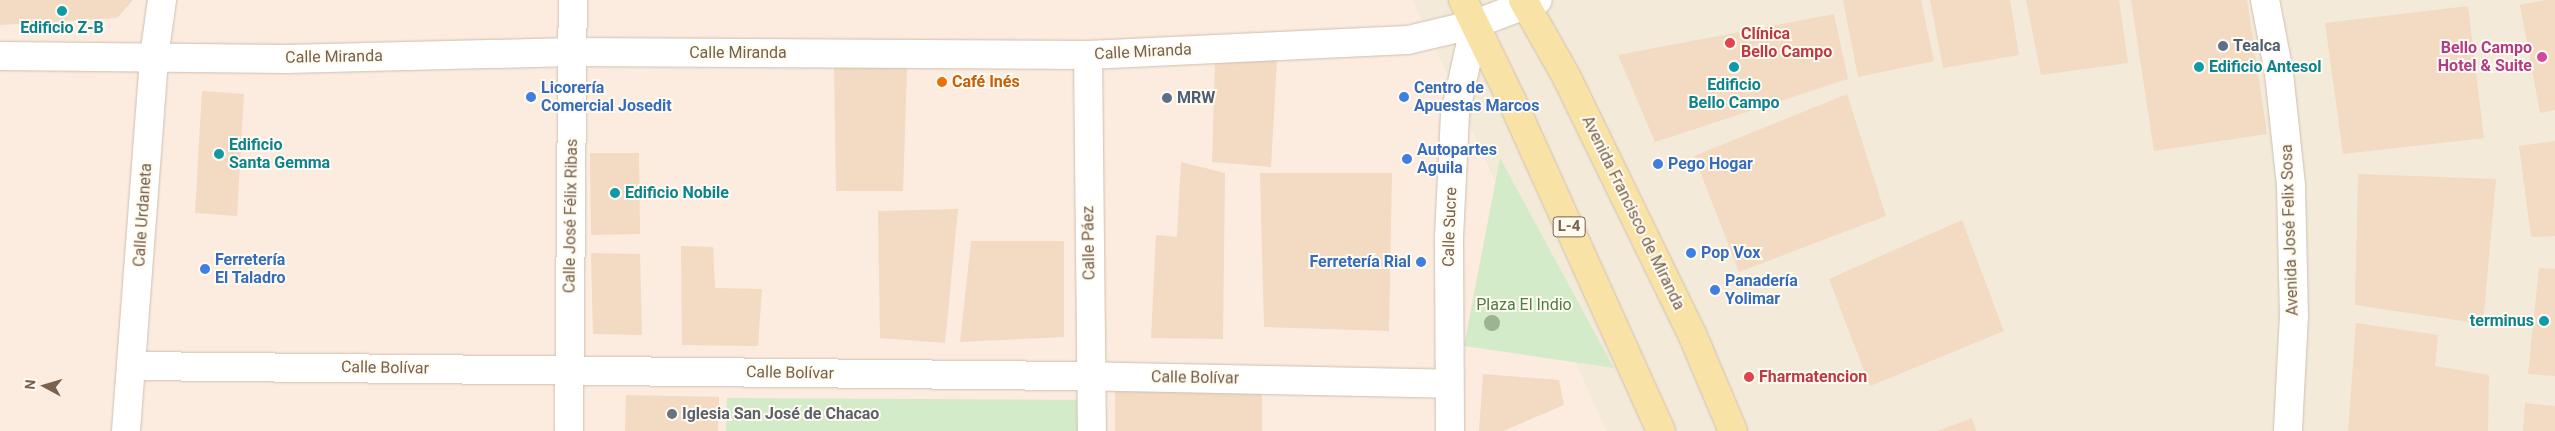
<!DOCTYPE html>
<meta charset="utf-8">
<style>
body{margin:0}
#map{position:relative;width:2555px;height:431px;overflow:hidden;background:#fcf7eb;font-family:Roboto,sans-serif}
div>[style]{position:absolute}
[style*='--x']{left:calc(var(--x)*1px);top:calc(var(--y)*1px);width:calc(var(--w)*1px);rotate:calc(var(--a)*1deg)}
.residential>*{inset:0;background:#f4ead9}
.commercial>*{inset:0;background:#fcebdf}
.green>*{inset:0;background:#d3ebc8}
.building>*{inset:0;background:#f2dac3}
.roads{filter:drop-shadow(0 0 1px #cfc0af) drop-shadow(0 0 1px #cfc0af)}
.minor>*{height:28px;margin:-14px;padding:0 14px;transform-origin:14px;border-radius:14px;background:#fff}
.primary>*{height:28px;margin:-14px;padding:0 14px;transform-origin:14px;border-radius:14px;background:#f9e2a5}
.trees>*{width:16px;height:16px;margin:-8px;border-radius:50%;background:#9db490}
.dots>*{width:14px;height:14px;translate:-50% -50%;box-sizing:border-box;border:2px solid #fffbf1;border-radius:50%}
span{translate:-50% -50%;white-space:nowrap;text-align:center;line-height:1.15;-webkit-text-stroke:4px #fffbf1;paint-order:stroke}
.shield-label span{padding:1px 4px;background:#fffbf1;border:1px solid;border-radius:4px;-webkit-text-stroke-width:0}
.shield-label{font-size:15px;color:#78614d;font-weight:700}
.culture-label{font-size:16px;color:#0d838f;font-weight:700}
.left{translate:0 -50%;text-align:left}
.right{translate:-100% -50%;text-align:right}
.health-label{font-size:16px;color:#be3a42;font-weight:700}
.service-label{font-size:16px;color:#4e5e75;font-weight:700}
.hotel-label{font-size:16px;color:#b23c85;font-weight:700}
.street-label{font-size:16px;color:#78614d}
.food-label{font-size:16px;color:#c56008;font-weight:700}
.shop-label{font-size:16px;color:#366cbe;font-weight:700}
.park-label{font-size:16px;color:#507d45}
.worship-label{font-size:16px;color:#5b616d;font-weight:700}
.north{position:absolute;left:20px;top:361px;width:50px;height:50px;-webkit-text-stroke:4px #fffbf1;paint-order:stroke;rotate:276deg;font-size:14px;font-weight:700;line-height:20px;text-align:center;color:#78614d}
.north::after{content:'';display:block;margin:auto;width:18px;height:22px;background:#78614d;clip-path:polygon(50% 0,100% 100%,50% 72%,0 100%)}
</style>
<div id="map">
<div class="residential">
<i style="clip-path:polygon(1068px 0,2555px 0,2555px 431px,1606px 431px,1434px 46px)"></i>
</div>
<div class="commercial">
<i style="clip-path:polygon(0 0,1413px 0,1606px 431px,0 431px)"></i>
</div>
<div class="green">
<i style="clip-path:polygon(1500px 158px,1614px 368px,1464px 346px)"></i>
<i style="clip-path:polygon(727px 398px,1089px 400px,1089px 431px,726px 431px)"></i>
</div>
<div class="building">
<i style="clip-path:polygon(0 0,133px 0,117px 18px,0 25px)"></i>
<i style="clip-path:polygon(1843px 0,1921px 0,1934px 61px,1858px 77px)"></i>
<i style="clip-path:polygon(1930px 0,2010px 0,2019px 55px,1943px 68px)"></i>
<i style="clip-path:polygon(2026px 0,2119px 0,2128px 63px,2041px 75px)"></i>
<i style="clip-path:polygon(2131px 0,2247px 0,2267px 134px,2154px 151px)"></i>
<i style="clip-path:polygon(2545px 0,2555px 0,2555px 110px,2540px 113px,2520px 5px)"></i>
<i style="clip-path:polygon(2468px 6px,2484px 138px,2343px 154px,2325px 23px)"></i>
<i style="clip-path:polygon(1834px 14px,1848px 79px,1655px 142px,1618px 55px)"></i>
<i style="clip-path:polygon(1277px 60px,1271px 167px,1212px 162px,1215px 63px)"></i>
<i style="clip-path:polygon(834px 65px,907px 68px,903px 191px,836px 191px)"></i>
<i style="clip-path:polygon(202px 91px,244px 94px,237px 216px,195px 213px)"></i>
<i style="clip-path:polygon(1847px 94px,1886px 216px,1739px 272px,1694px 156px)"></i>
<i style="clip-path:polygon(2555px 141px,2555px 236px,2531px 237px,2519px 146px)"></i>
<i style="clip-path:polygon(590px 153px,639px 153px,640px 234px,591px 235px)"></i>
<i style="clip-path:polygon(1181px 162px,1225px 173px,1223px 339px,1151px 338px,1156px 235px,1177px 237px)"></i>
<i style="clip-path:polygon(1260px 173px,1392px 173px,1389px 331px,1264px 327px)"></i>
<i style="clip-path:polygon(2358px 174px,2496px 179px,2483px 324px,2355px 305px)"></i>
<i style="clip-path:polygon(958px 209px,945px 343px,880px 338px,878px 211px)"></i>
<i style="clip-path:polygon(1962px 220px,2004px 331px,1870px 386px,1829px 279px)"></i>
<i style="clip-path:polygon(971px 241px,1064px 241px,1064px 337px,960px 342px)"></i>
<i style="clip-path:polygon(681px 246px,713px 247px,715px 288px,762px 289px,758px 346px,682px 345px)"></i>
<i style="clip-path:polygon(591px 253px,640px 254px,642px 335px,593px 334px)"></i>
<i style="clip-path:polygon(2539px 268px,2555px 269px,2555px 376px,2528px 374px)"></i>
<i style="clip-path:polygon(2356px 323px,2438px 335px,2435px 366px,2489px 375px,2488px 431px,2348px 431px)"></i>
<i style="clip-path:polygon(1483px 374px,1559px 380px,1564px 405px,1503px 431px,1479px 431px)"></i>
<i style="clip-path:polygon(1115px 384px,1262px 390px,1262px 431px,1115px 431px)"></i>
<i style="clip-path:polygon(626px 395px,719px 397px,718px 431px,625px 431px)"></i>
<i style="clip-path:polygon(2525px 403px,2555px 406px,2555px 431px,2523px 431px)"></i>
<i style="clip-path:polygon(1972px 418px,1976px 431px,1937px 431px)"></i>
</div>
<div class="roads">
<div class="minor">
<i style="--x:2265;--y:0;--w:74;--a:79.1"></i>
<i style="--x:2279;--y:73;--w:114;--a:83.9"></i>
<i style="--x:2291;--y:186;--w:129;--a:88.7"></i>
<i style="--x:2294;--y:315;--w:116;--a:93"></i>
<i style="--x:1088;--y:55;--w:376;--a:89.4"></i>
<i style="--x:0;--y:56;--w:287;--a:0.6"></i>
<i style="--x:287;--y:59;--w:286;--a:-1.4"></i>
<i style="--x:573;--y:52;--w:515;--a:0.33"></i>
<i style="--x:1088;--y:55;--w:320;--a:-2.7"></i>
<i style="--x:1408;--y:40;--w:69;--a:-13.4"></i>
<i style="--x:1475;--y:24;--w:67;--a:-20.9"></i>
<i style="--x:133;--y:366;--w:943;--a:0.61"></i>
<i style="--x:1076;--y:376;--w:372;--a:1.2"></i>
<i style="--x:126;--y:431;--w:375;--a:-85.7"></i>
<i style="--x:154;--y:57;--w:58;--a:-82"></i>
<i style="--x:569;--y:431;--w:431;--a:-89.5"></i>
<i style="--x:1450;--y:431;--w:194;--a:-90.3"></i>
<i style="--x:1449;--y:237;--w:123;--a:-87.2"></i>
<i style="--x:1455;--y:114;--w:92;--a:-77.5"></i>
</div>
<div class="primary">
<i style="--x:1463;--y:0;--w:112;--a:64.1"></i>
<i style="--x:1512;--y:101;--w:362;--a:65.7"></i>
<i style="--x:1523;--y:0;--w:87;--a:60.5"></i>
<i style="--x:1566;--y:76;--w:287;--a:64"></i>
<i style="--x:1692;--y:334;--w:105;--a:67.1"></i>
</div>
</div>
<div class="trees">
<i style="left:1492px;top:323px"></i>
</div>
<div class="dots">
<i style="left:62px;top:11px;background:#0f9aa8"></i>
<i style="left:1730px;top:43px;background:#e0444e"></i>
<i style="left:2223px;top:46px;background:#5c6f8a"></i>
<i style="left:2542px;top:57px;background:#d1479c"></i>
<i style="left:1734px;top:67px;background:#0f9aa8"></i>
<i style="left:2199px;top:67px;background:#0f9aa8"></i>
<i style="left:942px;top:82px;background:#e8710a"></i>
<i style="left:531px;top:97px;background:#3f7fe0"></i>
<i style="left:1404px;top:97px;background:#3f7fe0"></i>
<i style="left:1167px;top:98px;background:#5c6f8a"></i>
<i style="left:219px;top:154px;background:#0f9aa8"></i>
<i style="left:1407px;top:159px;background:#3f7fe0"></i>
<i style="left:1658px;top:164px;background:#3f7fe0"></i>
<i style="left:615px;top:193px;background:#0f9aa8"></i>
<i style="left:1691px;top:253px;background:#3f7fe0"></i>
<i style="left:1421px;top:262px;background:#3f7fe0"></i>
<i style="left:205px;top:269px;background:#3f7fe0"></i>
<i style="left:1715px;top:290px;background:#3f7fe0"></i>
<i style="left:2544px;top:321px;background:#0f9aa8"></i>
<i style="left:1749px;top:377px;background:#e0444e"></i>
<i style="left:672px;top:414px;background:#6b7280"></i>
</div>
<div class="shield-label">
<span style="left:1569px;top:227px">L-4</span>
</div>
<div class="culture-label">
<span style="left:62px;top:28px">Edificio Z-B</span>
<span class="left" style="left:2209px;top:67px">Edificio Antesol</span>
<span style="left:1734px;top:94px">Edificio<br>Bello Campo</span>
<span class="left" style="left:229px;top:154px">Edificio<br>Santa Gemma</span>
<span class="left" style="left:625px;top:193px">Edificio Nobile</span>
<span class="right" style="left:2534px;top:321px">terminus</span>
</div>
<div class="health-label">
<span class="left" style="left:1741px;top:43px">Clínica<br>Bello Campo</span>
<span class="left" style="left:1759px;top:377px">Fharmatencion</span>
</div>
<div class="service-label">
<span class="left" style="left:2233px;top:46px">Tealca</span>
<span class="left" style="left:1177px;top:98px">MRW</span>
</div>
<div class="hotel-label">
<span class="right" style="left:2532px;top:57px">Bello Campo<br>Hotel &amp; Suite</span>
</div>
<div class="street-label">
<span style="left:1143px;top:52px;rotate:-3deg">Calle Miranda</span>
<span style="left:738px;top:53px">Calle Miranda</span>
<span style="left:334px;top:57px;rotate:-1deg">Calle Miranda</span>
<span style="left:1633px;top:213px;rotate:64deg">Avenida Francisco de Miranda</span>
<span style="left:143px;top:215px;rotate:-86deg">Calle Urdaneta</span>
<span style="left:571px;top:216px;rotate:-89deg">Calle José Félix Ribas</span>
<span style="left:1450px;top:227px;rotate:-88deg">Calle Sucre</span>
<span style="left:2290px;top:230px;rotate:-92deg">Avenida José Felix Sosa</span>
<span style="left:1089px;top:243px;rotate:-91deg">Calle Páez</span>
<span style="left:385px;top:368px;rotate:1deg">Calle Bolívar</span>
<span style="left:790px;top:373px;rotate:1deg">Calle Bolívar</span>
<span style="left:1195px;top:378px;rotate:1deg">Calle Bolívar</span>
</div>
<div class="food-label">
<span class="left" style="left:952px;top:82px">Café Inés</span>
</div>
<div class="shop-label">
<span class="left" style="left:541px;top:97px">Licorería<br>Comercial Josedit</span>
<span class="left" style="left:1414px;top:97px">Centro de<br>Apuestas Marcos</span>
<span class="left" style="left:1417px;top:159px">Autopartes<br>Aguila</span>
<span class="left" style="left:1668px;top:164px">Pego Hogar</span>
<span class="left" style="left:1701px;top:253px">Pop Vox</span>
<span class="left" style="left:215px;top:269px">Ferretería<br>El Taladro</span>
<span class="right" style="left:1411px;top:262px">Ferretería Rial</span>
<span class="left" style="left:1725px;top:290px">Panadería<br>Yolimar</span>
</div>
<div class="park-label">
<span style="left:1524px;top:305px">Plaza El Indio</span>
</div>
<div class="worship-label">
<span class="left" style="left:682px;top:414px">Iglesia San José de Chacao</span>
</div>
<div class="north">N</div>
</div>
